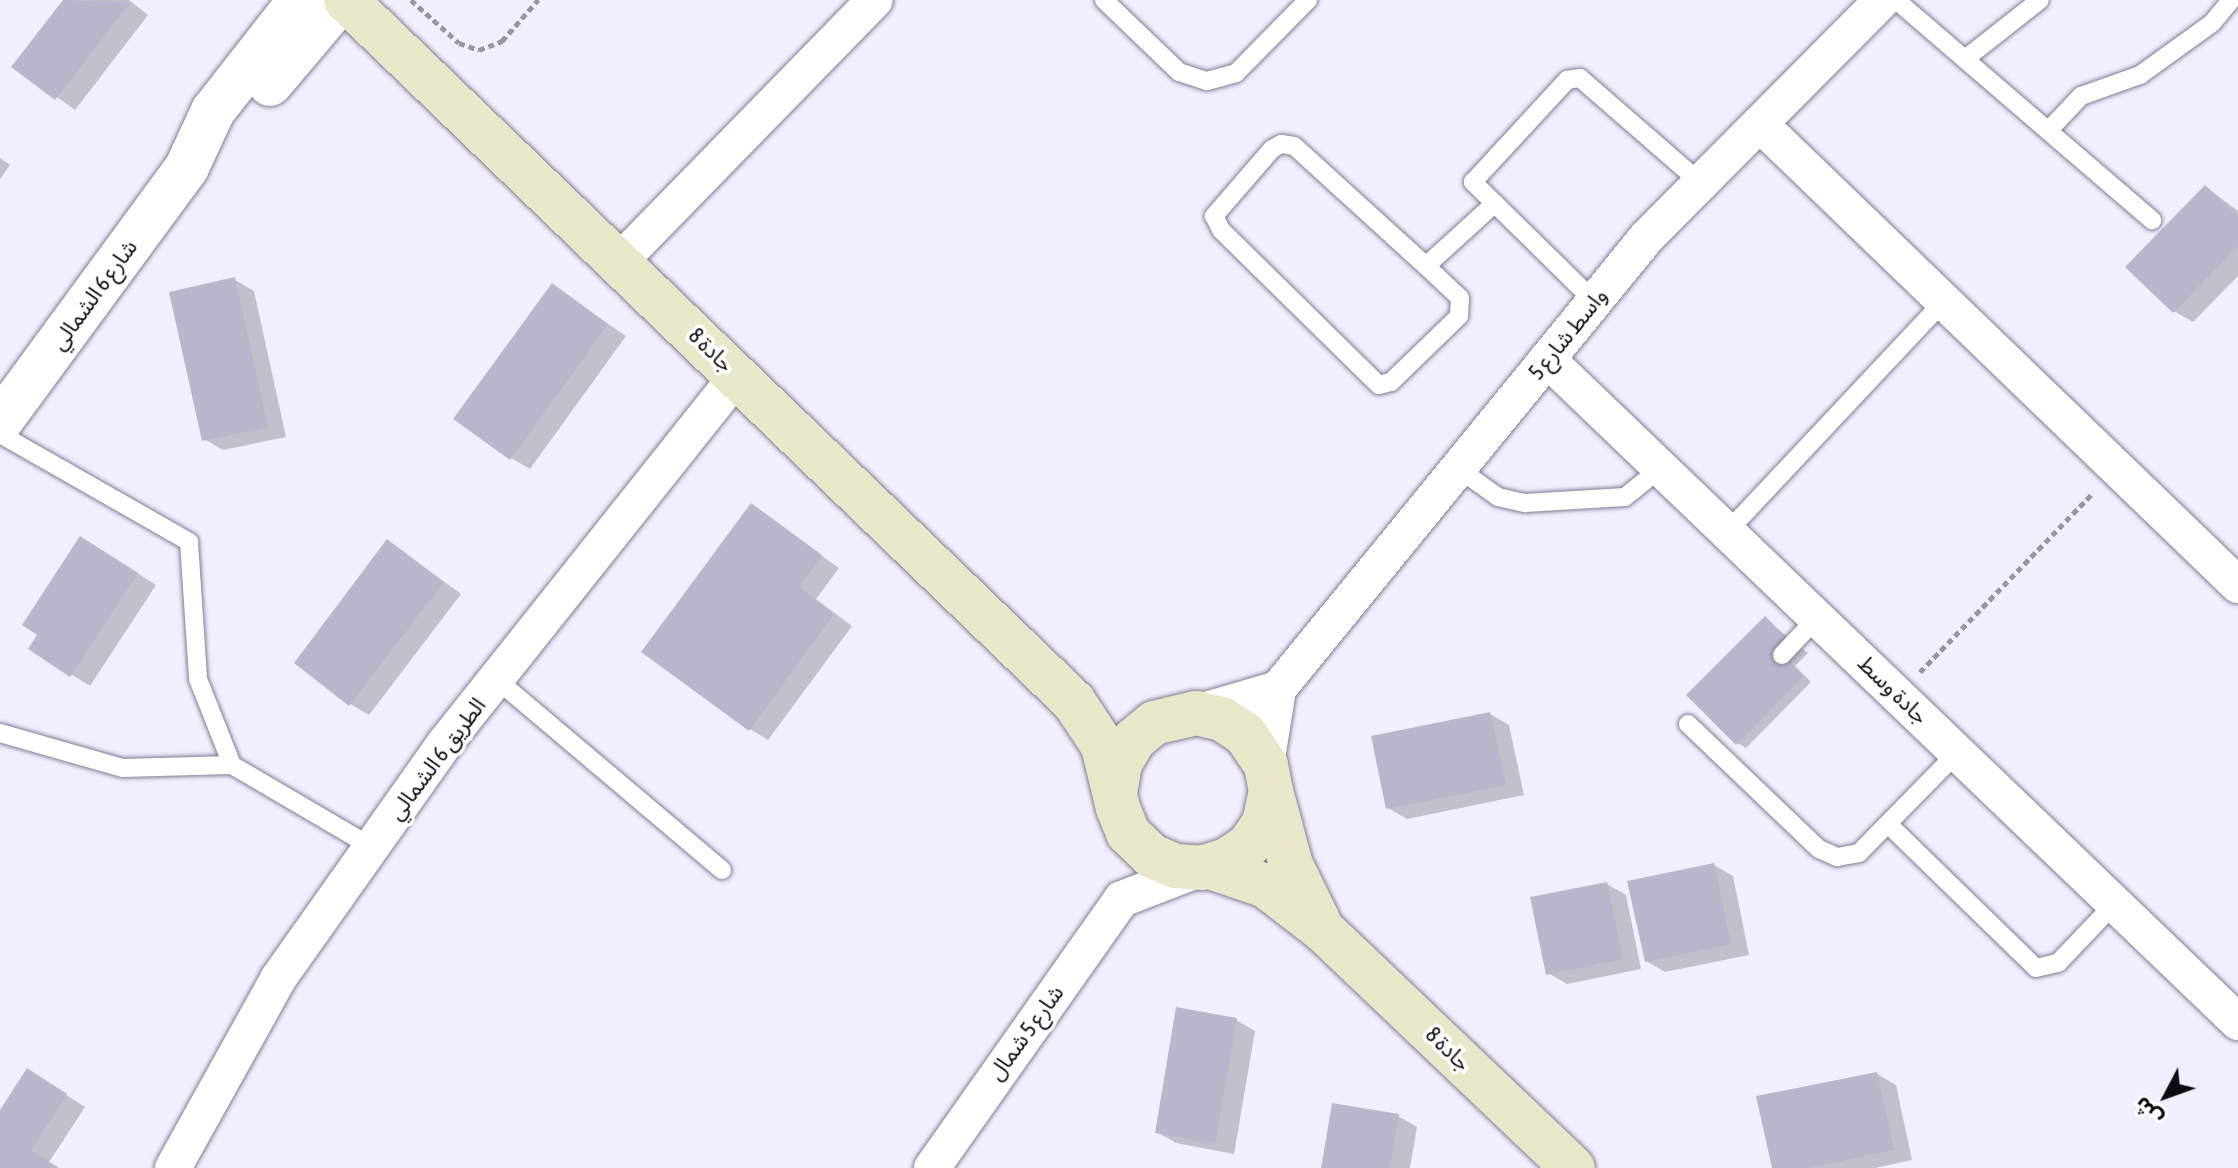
<!DOCTYPE html>
<meta charset="utf-8">
<style>
body{margin:0}
#map{position:relative;width:2238px;height:1168px;overflow:hidden;background:#f1effd;font-family:"Asap Condensed","Noto Sans Arabic",sans-serif}
div>[style]{position:absolute}
[style*='--x']{left:calc(var(--x)*1px);top:calc(var(--y)*1px);width:calc(var(--w)*1px);rotate:calc(var(--a)*1deg)}
.shadow>*{inset:0;background:#0003}
.building>*{inset:0;background:#b9b5cb}
.path>*{height:5px;margin-top:-2.5px;transform-origin:0;background:repeating-linear-gradient(90deg,#9695a0 0 6px,transparent 0 10px)}
.roads{filter:drop-shadow(0 0 2px #817d92) drop-shadow(0 0 2px #817d92)}
.service>*{height:18px;margin:-9px;padding:0 9px;transform-origin:9px;border-radius:9px;background:#fff}
.minor>*{height:36px;margin:-18px;padding:0 18px;transform-origin:18px;border-radius:18px;background:#fff}
.tertiary>*{height:44px;margin:-22px;padding:0 22px;transform-origin:22px;border-radius:22px;background:#fff}
.secondary>*{height:44px;margin:-22px;padding:0 22px;transform-origin:22px;border-radius:22px;background:#e9e7ca}
span{translate:-50% -50%;white-space:nowrap;text-align:center;line-height:1.15;-webkit-text-stroke:7px #fff;paint-order:stroke}
.street-label{font-size:22px;color:#0c0b12}
.north{position:absolute;left:2126px;top:1056px;width:80px;height:80px;-webkit-text-stroke:6px #fff;paint-order:stroke;rotate:229deg;font-size:22px;font-weight:700;line-height:32px;text-align:center;color:#0c0b12}
.north::after{content:'';display:block;margin:auto;width:28px;height:36px;background:#0c0b12;clip-path:polygon(50% 0,100% 100%,50% 72%,0 100%)}
</style>
<div id="map">
<div class="shadow">
<i style="clip-path:polygon(65px 0,129px 0,148px 15px,75px 110px,14px 66px)"></i>
<i style="clip-path:polygon(0 158px,10px 165px,0 179px)"></i>
<i style="clip-path:polygon(2206px 187px,2238px 211px,2238px 276px,2193px 322px,2174px 311px)"></i>
<i style="clip-path:polygon(235px 280px,254px 291px,286px 437px,223px 450px,204px 439px)"></i>
<i style="clip-path:polygon(552px 286px,626px 336px,530px 469px,511px 458px)"></i>
<i style="clip-path:polygon(751px 506px,839px 568px,816px 599px,852px 626px,768px 740px,750px 729px)"></i>
<i style="clip-path:polygon(388px 541px,461px 594px,369px 715px,350px 704px)"></i>
<i style="clip-path:polygon(100px 549px,156px 585px,90px 686px,31px 649px)"></i>
<i style="clip-path:polygon(1765px 619px,1808px 653px,1795px 666px,1811px 682px,1746px 748px,1737px 743px)"></i>
<i style="clip-path:polygon(1490px 714px,1509px 725px,1524px 795px,1407px 819px,1388px 808px)"></i>
<i style="clip-path:polygon(1714px 865px,1733px 876px,1749px 955px,1665px 972px,1646px 961px)"></i>
<i style="clip-path:polygon(1607px 884px,1626px 895px,1641px 969px,1567px 984px,1548px 973px)"></i>
<i style="clip-path:polygon(1236px 1020px,1255px 1031px,1234px 1154px,1176px 1143px,1157px 1132px)"></i>
<i style="clip-path:polygon(1877px 1074px,1896px 1085px,1912px 1160px,1875px 1168px,1774px 1168px)"></i>
<i style="clip-path:polygon(46px 1082px,85px 1107px,49px 1162px,58px 1168px,0 1168px,0 1113px)"></i>
<i style="clip-path:polygon(1398px 1116px,1417px 1127px,1410px 1168px,1323px 1168px)"></i>
</div>
<div class="building">
<i style="clip-path:polygon(63px 0,130px 3px,55px 100px,11px 67px)"></i>
<i style="clip-path:polygon(2205px 185px,2238px 216px,2238px 246px,2173px 313px,2125px 267px)"></i>
<i style="clip-path:polygon(235px 277px,268px 427px,202px 441px,169px 292px)"></i>
<i style="clip-path:polygon(552px 283px,608px 324px,510px 460px,453px 419px)"></i>
<i style="clip-path:polygon(751px 503px,822px 555px,799px 587px,834px 614px,749px 731px,641px 652px)"></i>
<i style="clip-path:polygon(80px 536px,138px 573px,70px 677px,28px 649px,37px 635px,22px 625px)"></i>
<i style="clip-path:polygon(387px 539px,444px 582px,349px 706px,294px 663px)"></i>
<i style="clip-path:polygon(1765px 616px,1790px 641px,1780px 652px,1804px 676px,1736px 745px,1686px 695px)"></i>
<i style="clip-path:polygon(1490px 712px,1506px 785px,1386px 809px,1371px 736px)"></i>
<i style="clip-path:polygon(1714px 863px,1731px 944px,1645px 962px,1627px 881px)"></i>
<i style="clip-path:polygon(1607px 882px,1623px 959px,1546px 975px,1530px 897px)"></i>
<i style="clip-path:polygon(1176px 1007px,1237px 1018px,1215px 1144px,1155px 1133px)"></i>
<i style="clip-path:polygon(27px 1068px,67px 1094px,31px 1150px,59px 1168px,0 1168px,0 1110px)"></i>
<i style="clip-path:polygon(1877px 1072px,1894px 1150px,1808px 1168px,1772px 1168px,1756px 1096px)"></i>
<i style="clip-path:polygon(1332px 1103px,1399px 1114px,1390px 1168px,1321px 1168px)"></i>
</div>
<div class="path">
<i style="--x:411;--y:0;--w:64;--a:41.9"></i>
<i style="--x:459;--y:43;--w:21;--a:19"></i>
<i style="--x:479;--y:50;--w:25;--a:-21"></i>
<i style="--x:502;--y:41;--w:55;--a:-48.7"></i>
<i style="--x:1920;--y:672;--w:250;--a:-46"></i>
</div>
<div class="roads">
<div class="service">
<i style="--x:1104;--y:0;--w:104;--a:43.8"></i>
<i style="--x:1179;--y:72;--w:29;--a:18"></i>
<i style="--x:1207;--y:81;--w:30;--a:-15"></i>
<i style="--x:1236;--y:73;--w:103;--a:-45.4"></i>
<i style="--x:1896;--y:0;--w:338;--a:40.7"></i>
<i style="--x:1965;--y:59;--w:95;--a:-38.2"></i>
<i style="--x:2048;--y:131;--w:48;--a:-46.7"></i>
<i style="--x:2081;--y:96;--w:63;--a:-19.6"></i>
<i style="--x:2140;--y:75;--w:89;--a:-35.8"></i>
<i style="--x:2212;--y:23;--w:30;--a:-50"></i>
<i style="--x:1426;--y:266;--w:178;--a:-137.7"></i>
<i style="--x:1294;--y:146;--w:13;--a:-171"></i>
<i style="--x:1281;--y:144;--w:10;--a:151"></i>
<i style="--x:1272;--y:149;--w:89;--a:130.9"></i>
<i style="--x:1214;--y:216;--w:16;--a:63"></i>
<i style="--x:1221;--y:230;--w:221;--a:44.5"></i>
<i style="--x:1379;--y:385;--w:12;--a:-14"></i>
<i style="--x:1391;--y:382;--w:95;--a:-44.1"></i>
<i style="--x:1459;--y:316;--w:18;--a:-87"></i>
<i style="--x:1460;--y:298;--w:47;--a:-136.7"></i>
<i style="--x:1426;--y:266;--w:93;--a:-42.4"></i>
<i style="--x:1594;--y:301;--w:170;--a:-135.5"></i>
<i style="--x:1473;--y:182;--w:139;--a:-47.3"></i>
<i style="--x:1567;--y:80;--w:13;--a:-9"></i>
<i style="--x:1580;--y:78;--w:160;--a:41"></i>
<i style="--x:0;--y:434;--w:218;--a:29.7"></i>
<i style="--x:189;--y:542;--w:137;--a:86.2"></i>
<i style="--x:198;--y:679;--w:92;--a:68.4"></i>
<i style="--x:1459;--y:469;--w:48;--a:35.7"></i>
<i style="--x:1498;--y:497;--w:28;--a:13"></i>
<i style="--x:1525;--y:503;--w:100;--a:-3.4"></i>
<i style="--x:1625;--y:497;--w:46;--a:-38.9"></i>
<i style="--x:1727;--y:532;--w:317;--a:-46.8"></i>
<i style="--x:1782;--y:655;--w:51;--a:-46.6"></i>
<i style="--x:496;--y:679;--w:296;--a:40.2"></i>
<i style="--x:1688;--y:724;--w:181;--a:43.7"></i>
<i style="--x:1819;--y:849;--w:20;--a:24"></i>
<i style="--x:1837;--y:857;--w:22;--a:-10"></i>
<i style="--x:1859;--y:853;--w:141;--a:-45.6"></i>
<i style="--x:0;--y:733;--w:128;--a:15.9"></i>
<i style="--x:123;--y:768;--w:109;--a:-1.6"></i>
<i style="--x:232;--y:765;--w:162;--a:30.4"></i>
<i style="--x:1888;--y:824;--w:206;--a:44.2"></i>
<i style="--x:2036;--y:968;--w:23;--a:-13"></i>
<i style="--x:2058;--y:963;--w:84;--a:-46.4"></i>
</div>
<div class="minor">
<i style="--x:1761;--y:125;--w:663;--a:43.96"></i>
<i style="--x:619;--y:262;--w:366;--a:-45.7"></i>
<i style="--x:1547;--y:359;--w:958;--a:43.82"></i>
<i style="--x:1196;--y:713;--w:85;--a:-16.3"></i>
<i style="--x:1266;--y:765;--w:77;--a:-81"></i>
<i style="--x:1278;--y:689;--w:583;--a:-50.77"></i>
<i style="--x:1647;--y:237;--w:334;--a:-45.2"></i>
<i style="--x:173;--y:1168;--w:216;--a:-60.9"></i>
<i style="--x:278;--y:979;--w:289;--a:-54.7"></i>
<i style="--x:445;--y:743;--w:470;--a:-51.5"></i>
<i style="--x:932;--y:1168;--w:329;--a:-54.8"></i>
<i style="--x:1122;--y:899;--w:86;--a:-21.2"></i>
</div>
<div class="tertiary">
<i style="--x:270;--y:84;--w:110;--a:-49.8"></i>
<i style="--x:0;--y:422;--w:316;--a:-53.7"></i>
<i style="--x:187;--y:167;--w:62;--a:-65.1"></i>
<i style="--x:213;--y:111;--w:141;--a:-51.9"></i>
</div>
<div class="secondary">
<i style="--x:346;--y:0;--w:1011;--a:43.96"></i>
<i style="--x:1074;--y:702;--w:53;--a:56.6"></i>
<i style="--x:1103;--y:746;--w:64;--a:76.4"></i>
<i style="--x:1118;--y:808;--w:27;--a:68"></i>
<i style="--x:1128;--y:833;--w:33;--a:44"></i>
<i style="--x:1152;--y:856;--w:26;--a:23"></i>
<i style="--x:1176;--y:866;--w:26;--a:4"></i>
<i style="--x:1202;--y:868;--w:26;--a:-18"></i>
<i style="--x:1227;--y:860;--w:25;--a:-34"></i>
<i style="--x:1248;--y:846;--w:28;--a:-55"></i>
<i style="--x:1264;--y:823;--w:33;--a:-78"></i>
<i style="--x:1271;--y:791;--w:26;--a:-101"></i>
<i style="--x:1266;--y:765;--w:37;--a:-124"></i>
<i style="--x:1245;--y:734;--w:27;--a:-147"></i>
<i style="--x:1222;--y:719;--w:27;--a:-167"></i>
<i style="--x:1196;--y:713;--w:43;--a:166.6"></i>
<i style="--x:1154;--y:723;--w:26;--a:140"></i>
<i style="--x:1134;--y:740;--w:27;--a:121"></i>
<i style="--x:1120;--y:763;--w:26;--a:99"></i>
<i style="--x:1271;--y:791;--w:77;--a:74.9"></i>
<i style="--x:1291;--y:865;--w:61;--a:63.9"></i>
<i style="--x:1207;--y:866;--w:62;--a:18.7"></i>
<i style="--x:1266;--y:886;--w:72;--a:37.7"></i>
<i style="--x:1323;--y:930;--w:345;--a:43.6"></i>
</div>
</div>
<div class="street-label">
<span style="left:94px;top:295px;rotate:-54deg">شارع 6 الشمالي</span>
<span style="left:1568px;top:334px;rotate:-51deg">واسط شارع 5</span>
<span style="left:711px;top:350px;rotate:44deg">جادة 8</span>
<span style="left:1893px;top:690px;rotate:44deg">جادة وسط</span>
<span style="left:437px;top:759px;rotate:-53deg">الطريق 6 الشمالي</span>
<span style="left:1026px;top:1033px;rotate:-54deg">شارع 5 شمال</span>
<span style="left:1448px;top:1049px;rotate:44deg">جادة 8</span>
</div>
<div class="north">ش</div>
</div>
